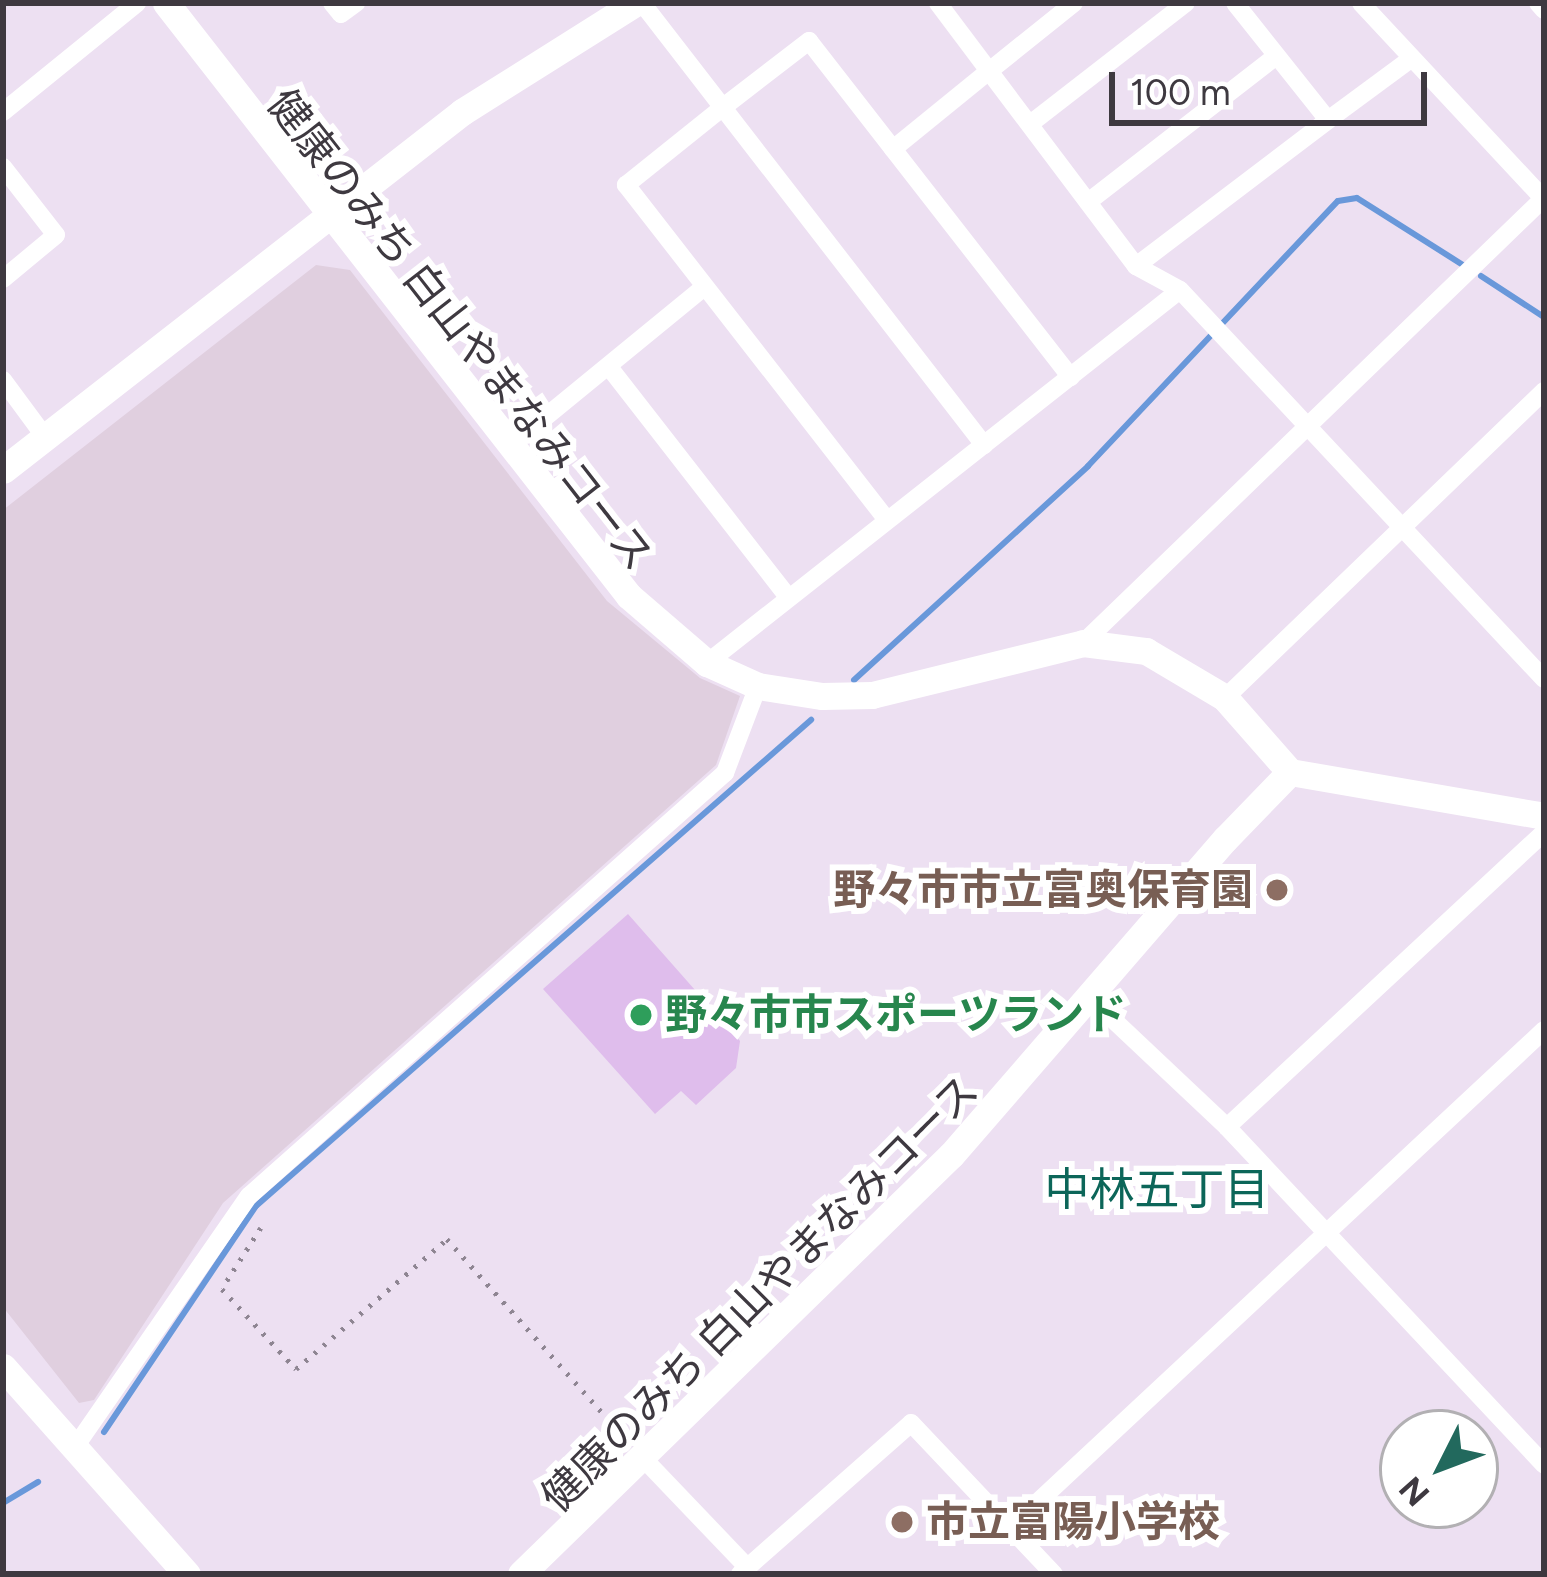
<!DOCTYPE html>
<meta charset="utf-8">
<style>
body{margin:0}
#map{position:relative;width:1547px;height:1577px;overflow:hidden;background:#ede0f2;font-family:Figtree,"Noto Sans JP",sans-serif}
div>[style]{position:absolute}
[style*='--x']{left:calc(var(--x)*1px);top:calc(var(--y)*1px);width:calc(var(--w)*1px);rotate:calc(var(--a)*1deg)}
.industrial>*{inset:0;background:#e0cfdf}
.green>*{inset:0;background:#dfbdec}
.stream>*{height:6px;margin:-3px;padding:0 3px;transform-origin:3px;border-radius:3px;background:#6998da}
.path>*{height:4.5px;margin-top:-2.25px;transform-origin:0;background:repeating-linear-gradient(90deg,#8e8592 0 3px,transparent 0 12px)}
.street>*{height:18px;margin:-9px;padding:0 9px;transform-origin:9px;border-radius:9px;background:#fff}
.secondary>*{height:27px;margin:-13.5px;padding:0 13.5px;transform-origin:13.5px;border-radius:13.5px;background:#fff}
.dots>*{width:33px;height:33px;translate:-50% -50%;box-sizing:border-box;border:6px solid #fff;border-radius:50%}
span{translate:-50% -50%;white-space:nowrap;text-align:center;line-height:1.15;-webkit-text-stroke:12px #fff;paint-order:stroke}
.street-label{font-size:42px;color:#3e3940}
.education-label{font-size:42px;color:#785e54;font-weight:700}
.right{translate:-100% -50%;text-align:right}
.left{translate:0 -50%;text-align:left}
.leisure-label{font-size:42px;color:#27864d;font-weight:700}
.neighbourhood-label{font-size:45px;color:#0c6659}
.frame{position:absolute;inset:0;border:6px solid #3e3940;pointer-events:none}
.north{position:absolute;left:1379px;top:1409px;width:120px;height:120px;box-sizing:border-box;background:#fff;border:3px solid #b2b0b3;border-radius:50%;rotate:228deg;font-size:33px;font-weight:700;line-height:48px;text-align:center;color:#3e3940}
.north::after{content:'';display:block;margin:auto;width:42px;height:54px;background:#22695d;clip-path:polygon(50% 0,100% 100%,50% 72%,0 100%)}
.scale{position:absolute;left:1109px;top:72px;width:318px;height:54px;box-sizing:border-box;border:6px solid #3e3940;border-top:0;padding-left:15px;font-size:36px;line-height:42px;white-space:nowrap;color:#3e3940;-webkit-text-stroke:9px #fff;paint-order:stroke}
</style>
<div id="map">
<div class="industrial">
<i style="clip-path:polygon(316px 265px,350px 270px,607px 601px,700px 678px,740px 696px,716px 765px,223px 1203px,94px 1400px,79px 1403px,3px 1307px,3px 510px)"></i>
</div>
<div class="green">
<i style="clip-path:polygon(628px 914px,740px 1041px,736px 1068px,696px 1105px,681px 1091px,655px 1114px,543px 989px)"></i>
</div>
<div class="stream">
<i style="--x:1481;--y:276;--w:75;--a:33.1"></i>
<i style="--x:854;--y:680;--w:317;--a:-42.4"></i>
<i style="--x:1088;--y:466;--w:364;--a:-46.7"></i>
<i style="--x:1338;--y:201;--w:19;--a:-9"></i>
<i style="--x:1357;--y:198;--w:129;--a:32.3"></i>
<i style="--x:104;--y:1432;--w:272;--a:-56.1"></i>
<i style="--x:256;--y:1206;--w:738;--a:-41.21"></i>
<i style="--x:3;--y:1503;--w:41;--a:-31"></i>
</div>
<div class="path">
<i style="--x:261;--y:1228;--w:72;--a:122.6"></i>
<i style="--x:222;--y:1289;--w:109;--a:47.2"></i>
<i style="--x:296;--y:1369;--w:199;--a:-40.7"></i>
<i style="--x:447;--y:1239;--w:268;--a:48.2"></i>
</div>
<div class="street">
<i style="--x:332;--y:3;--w:14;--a:51"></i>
<i style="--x:341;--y:14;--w:19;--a:-36"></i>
<i style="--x:642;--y:3;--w:559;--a:52.27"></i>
<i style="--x:1074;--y:3;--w:109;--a:141.3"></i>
<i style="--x:989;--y:71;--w:244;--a:53"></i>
<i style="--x:1136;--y:266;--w:50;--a:28.6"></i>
<i style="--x:1180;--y:290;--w:533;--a:46.9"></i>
<i style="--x:1361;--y:3;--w:268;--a:47"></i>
<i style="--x:1538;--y:3;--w:9;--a:49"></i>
<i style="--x:3;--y:112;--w:173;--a:-39.1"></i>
<i style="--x:1328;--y:120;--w:104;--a:-36.4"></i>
<i style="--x:1030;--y:124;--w:197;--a:-37.8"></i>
<i style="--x:893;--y:149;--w:124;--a:-39.1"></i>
<i style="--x:989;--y:71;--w:85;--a:-126.9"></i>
<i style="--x:3;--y:167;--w:86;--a:52.1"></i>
<i style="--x:56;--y:235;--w:69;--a:140.3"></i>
<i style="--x:1088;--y:202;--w:238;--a:-37.8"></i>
<i style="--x:1136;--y:266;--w:241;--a:-37.2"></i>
<i style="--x:1328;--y:120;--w:149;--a:-128.5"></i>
<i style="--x:609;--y:367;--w:291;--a:52.1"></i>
<i style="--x:3;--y:380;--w:71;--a:53.6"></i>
<i style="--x:510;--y:446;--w:249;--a:-39.3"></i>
<i style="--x:887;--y:520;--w:425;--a:-127.9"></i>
<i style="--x:626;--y:185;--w:123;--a:-38.7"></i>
<i style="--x:722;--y:108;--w:110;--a:-37.6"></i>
<i style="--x:809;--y:41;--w:426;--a:52.1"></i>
<i style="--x:1083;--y:643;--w:641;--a:-43.99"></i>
<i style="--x:707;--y:663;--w:602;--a:-38.26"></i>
<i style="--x:1225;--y:698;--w:443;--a:-43.9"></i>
<i style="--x:1088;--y:996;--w:191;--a:43.3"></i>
<i style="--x:1227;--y:1127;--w:463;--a:46.8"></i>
<i style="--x:1227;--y:1127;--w:433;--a:-42.9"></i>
<i style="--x:73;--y:1450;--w:309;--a:-55.3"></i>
<i style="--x:249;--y:1196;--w:637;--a:-41.63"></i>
<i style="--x:725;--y:773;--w:93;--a:-69.2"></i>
<i style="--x:642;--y:1457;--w:152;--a:46.3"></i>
<i style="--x:1010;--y:1528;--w:730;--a:-43"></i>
<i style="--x:740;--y:1574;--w:228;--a:-41.4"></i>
<i style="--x:911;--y:1423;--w:208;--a:46.6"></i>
</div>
<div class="secondary">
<i style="--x:166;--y:3;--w:752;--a:52.02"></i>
<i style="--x:629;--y:596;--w:103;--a:40.7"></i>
<i style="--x:707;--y:663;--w:56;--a:24.3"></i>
<i style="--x:758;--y:686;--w:65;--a:8.9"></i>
<i style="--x:822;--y:696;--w:50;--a:-1.1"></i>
<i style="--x:872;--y:695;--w:217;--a:-13.8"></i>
<i style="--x:1083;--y:643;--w:64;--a:7.2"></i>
<i style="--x:1146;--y:651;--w:92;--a:30.7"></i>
<i style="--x:1225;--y:698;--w:98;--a:48.7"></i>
<i style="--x:1290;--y:772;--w:93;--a:134.1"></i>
<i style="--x:1225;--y:839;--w:418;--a:130.9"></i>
<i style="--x:951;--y:1155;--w:600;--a:135.74"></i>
<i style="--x:3;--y:470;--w:582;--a:-37.95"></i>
<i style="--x:462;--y:112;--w:204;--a:-32.2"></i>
<i style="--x:1290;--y:772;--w:258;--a:9.8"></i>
<i style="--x:3;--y:1367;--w:277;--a:48.4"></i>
</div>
<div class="dots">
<i style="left:1277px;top:890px;background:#8d6e63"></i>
<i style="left:641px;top:1015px;background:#2e9e5b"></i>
<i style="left:902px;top:1522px;background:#8d6e63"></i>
</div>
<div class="street-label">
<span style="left:460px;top:330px;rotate:52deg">健康のみち 白山やまなみコース</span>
<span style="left:760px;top:1294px;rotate:-45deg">健康のみち 白山やまなみコース</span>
</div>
<div class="education-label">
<span class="right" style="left:1253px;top:890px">野々市市立富奥保育園</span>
<span class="left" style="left:926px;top:1522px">市立富陽小学校</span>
</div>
<div class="leisure-label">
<span class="left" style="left:665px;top:1015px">野々市市スポーツランド</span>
</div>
<div class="neighbourhood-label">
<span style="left:1157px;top:1190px">中林五丁目</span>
</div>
<div class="frame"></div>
<div class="north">N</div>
<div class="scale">100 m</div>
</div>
